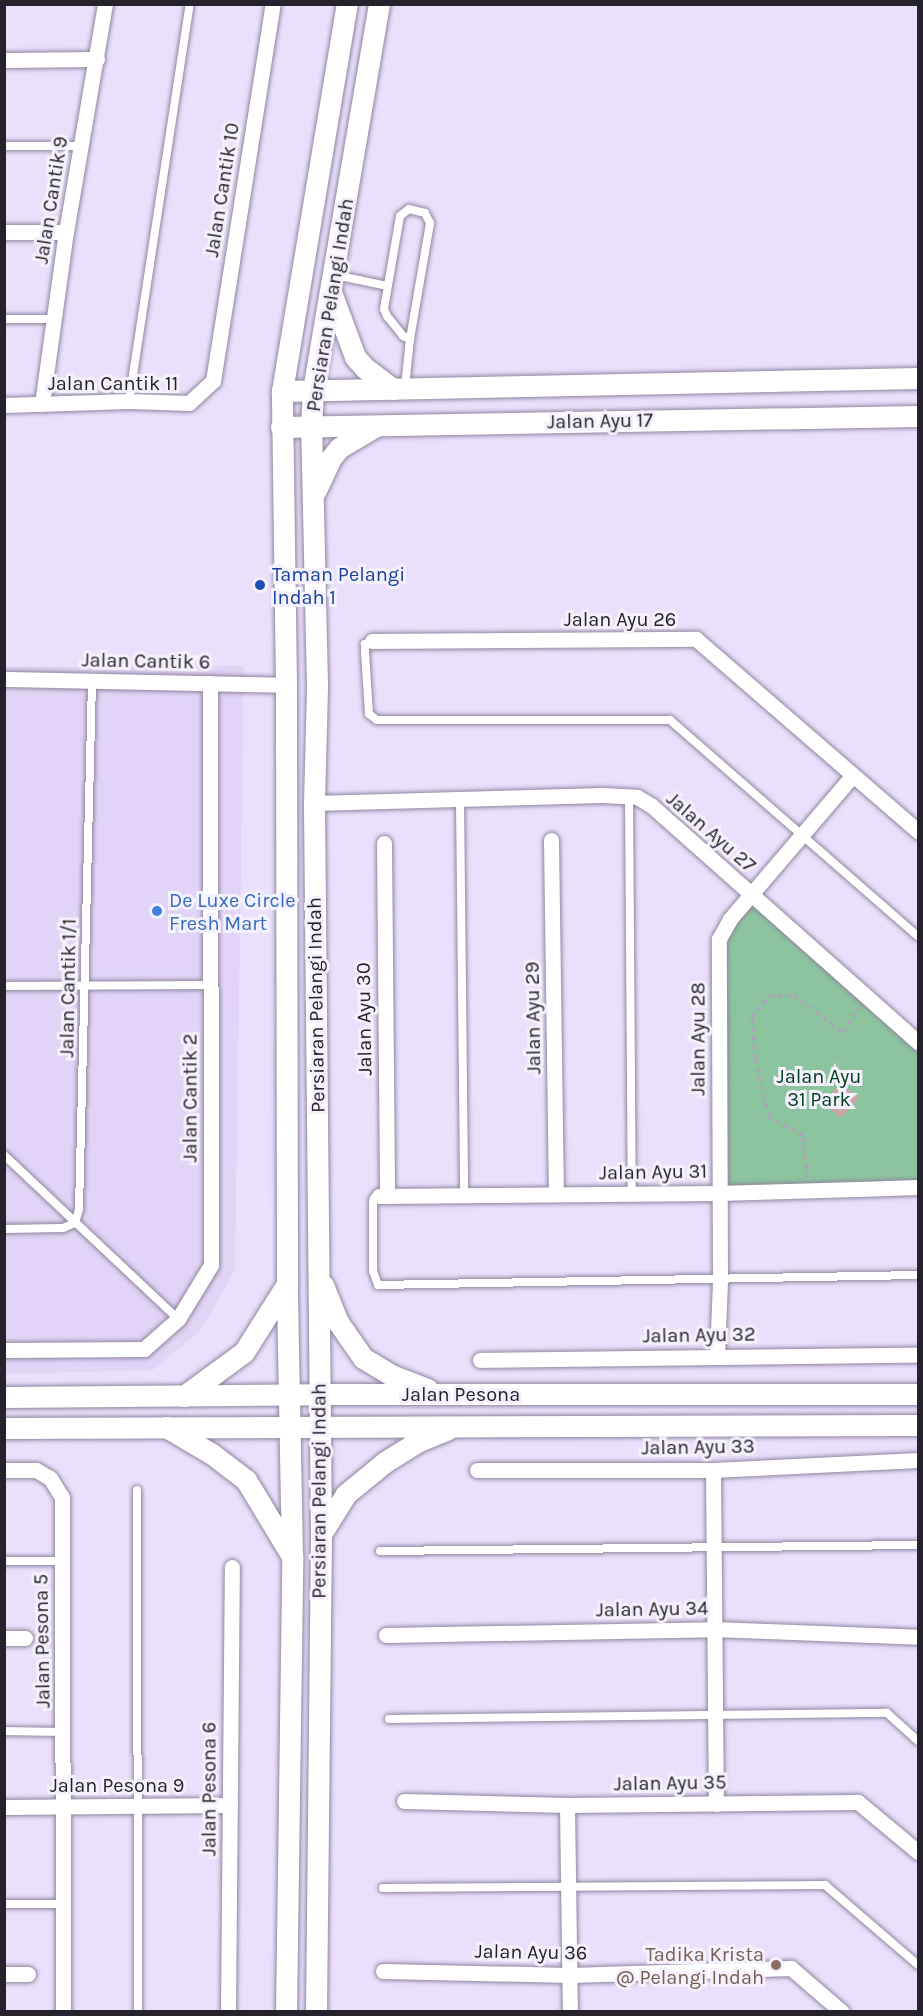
<!DOCTYPE html>
<style>
body{margin:0}
#map{position:relative;width:923px;height:2016px;overflow:hidden;background:#ebe0fc;font-family:Karla,sans-serif}
div>[style]{position:absolute}
[style*='--x']{left:calc(var(--x)*1px);top:calc(var(--y)*1px);width:calc(var(--w)*1px);rotate:calc(var(--a)*1deg)}
.built>*{inset:0;background:#e1d4f6}
.green>*{inset:0;background:#8cc49f}
.building>*{inset:0;background:#c9a8a7}
.path>*{height:3px;margin-top:-1.5px;transform-origin:0;background:repeating-linear-gradient(90deg,#ada4bb 0 4.5px,transparent 0 9px)}
.roads{filter:drop-shadow(0 0 2px #90869f) drop-shadow(0 0 2px #90869f)}
.lane>*{height:8px;margin:-4px;padding:0 4px;transform-origin:4px;border-radius:4px;background:#fff}
.street>*{height:15px;margin:-7.5px;padding:0 7.5px;transform-origin:7.5px;border-radius:7.5px;background:#fff}
.secondary>*{height:21px;margin:-10.5px;padding:0 10.5px;transform-origin:10.5px;border-radius:10.5px;background:#fff}
.dots>*{width:16px;height:16px;translate:-50% -50%;box-sizing:border-box;border:3px solid #f5f1fc;border-radius:50%}
span{translate:-50% -50%;white-space:nowrap;text-align:center;line-height:1.15;-webkit-text-stroke:6px #f5f1fc;paint-order:stroke}
.street-label{font-size:20px;color:#26222c}
.transit-label{font-size:20px;color:#164399}
.left{translate:0 -50%;text-align:left}
.shop-label{font-size:20px;color:#366cbe}
.park-label{font-size:20px;color:#014021}
.education-label{font-size:20px;color:#785e54}
.right{translate:-100% -50%;text-align:right}
.frame{position:absolute;inset:0;border:6px solid #26222c;pointer-events:none}
</style>
<div id="map">
<div class="built">
<i style="clip-path:polygon(244px 666px,235px 1270px,201px 1330px,153px 1370px,5px 1374px,4px 667px)"></i>
</div>
<div class="green">
<i style="clip-path:polygon(752px 905px,918px 1052px,918px 1181px,726px 1186px,724px 945px,735px 924px)"></i>
</div>
<div class="building">
<i style="clip-path:polygon(841px 1083px,859px 1098px,841px 1118px,823px 1103px)"></i>
</div>
<div class="path">
<i style="--x:807;--y:1177;--w:42;--a:-95.4"></i>
<i style="--x:803;--y:1135;--w:39;--a:-151"></i>
<i style="--x:769;--y:1116;--w:60;--a:-103.6"></i>
<i style="--x:755;--y:1058;--w:41;--a:-94.2"></i>
<i style="--x:752;--y:1017;--w:27;--a:-51"></i>
<i style="--x:769;--y:996;--w:25;--a:-2"></i>
<i style="--x:794;--y:995;--w:61;--a:37.1"></i>
<i style="--x:843;--y:1032;--w:29;--a:-59"></i>
</div>
<div class="roads">
<div class="lane">
<i style="--x:4;--y:146;--w:77;--a:0"></i>
<i style="--x:335;--y:275;--w:53;--a:11.9"></i>
<i style="--x:4;--y:319;--w:50;--a:0"></i>
<i style="--x:405;--y:387;--w:48;--a:-84.1"></i>
<i style="--x:410;--y:339;--w:118;--a:-80.2"></i>
<i style="--x:430;--y:223;--w:11;--a:-117"></i>
<i style="--x:425;--y:213;--w:16;--a:-166"></i>
<i style="--x:409;--y:209;--w:11;--a:142"></i>
<i style="--x:400;--y:216;--w:94;--a:99.8"></i>
<i style="--x:384;--y:309;--w:8;--a:67"></i>
<i style="--x:387;--y:316;--w:26;--a:51"></i>
<i style="--x:403;--y:336;--w:8;--a:23"></i>
<i style="--x:129;--y:401;--w:402;--a:-81.3"></i>
<i style="--x:372;--y:641;--w:8;--a:157"></i>
<i style="--x:365;--y:644;--w:8;--a:90"></i>
<i style="--x:365;--y:652;--w:62;--a:86.3"></i>
<i style="--x:369;--y:714;--w:10;--a:37"></i>
<i style="--x:377;--y:720;--w:293;--a:0"></i>
<i style="--x:670;--y:720;--w:329;--a:41.1"></i>
<i style="--x:629;--y:797;--w:397;--a:89.6"></i>
<i style="--x:460;--y:798;--w:397;--a:89.4"></i>
<i style="--x:4;--y:986;--w:207;--a:-0.3"></i>
<i style="--x:4;--y:1155;--w:239;--a:43.3"></i>
<i style="--x:379;--y:1196;--w:5;--a:158"></i>
<i style="--x:374;--y:1198;--w:4;--a:104"></i>
<i style="--x:373;--y:1202;--w:69;--a:90"></i>
<i style="--x:373;--y:1271;--w:15;--a:70"></i>
<i style="--x:378;--y:1285;--w:540;--a:-1.06"></i>
<i style="--x:4;--y:1229;--w:59;--a:-1"></i>
<i style="--x:63;--y:1228;--w:13;--a:-23"></i>
<i style="--x:75;--y:1223;--w:15;--a:-74"></i>
<i style="--x:79;--y:1209;--w:528;--a:-88.59"></i>
<i style="--x:137;--y:1490;--w:522;--a:89.89"></i>
<i style="--x:380;--y:1551;--w:538;--a:-0.64"></i>
<i style="--x:4;--y:1561;--w:58;--a:0"></i>
<i style="--x:389;--y:1719;--w:498;--a:-0.7"></i>
<i style="--x:887;--y:1713;--w:42;--a:42.1"></i>
<i style="--x:4;--y:1731;--w:59;--a:1"></i>
<i style="--x:383;--y:1888;--w:442;--a:-0.4"></i>
<i style="--x:825;--y:1885;--w:123;--a:40.7"></i>
<i style="--x:4;--y:1904;--w:60;--a:0"></i>
</div>
<div class="street">
<i style="--x:4;--y:60;--w:93;--a:-0.6"></i>
<i style="--x:4;--y:232;--w:62;--a:0"></i>
<i style="--x:42;--y:404;--w:174;--a:-82.1"></i>
<i style="--x:66;--y:232;--w:231;--a:-80.3"></i>
<i style="--x:4;--y:405;--w:125;--a:-1.8"></i>
<i style="--x:129;--y:401;--w:60;--a:1.9"></i>
<i style="--x:189;--y:403;--w:33;--a:-43"></i>
<i style="--x:213;--y:381;--w:382;--a:-81"></i>
<i style="--x:372;--y:641;--w:324;--a:-0.4"></i>
<i style="--x:696;--y:639;--w:294;--a:40.9"></i>
<i style="--x:4;--y:679;--w:282;--a:1.2"></i>
<i style="--x:314;--y:803;--w:288;--a:-1.6"></i>
<i style="--x:602;--y:795;--w:35;--a:3"></i>
<i style="--x:637;--y:797;--w:17;--a:31"></i>
<i style="--x:652;--y:806;--w:356;--a:41.6"></i>
<i style="--x:551;--y:840;--w:354;--a:89.2"></i>
<i style="--x:384;--y:843;--w:353;--a:89.5"></i>
<i style="--x:379;--y:1196;--w:340;--a:-0.5"></i>
<i style="--x:719;--y:1193;--w:199;--a:-1.7"></i>
<i style="--x:4;--y:1350;--w:140;--a:-0.4"></i>
<i style="--x:144;--y:1349;--w:45;--a:-41.4"></i>
<i style="--x:178;--y:1319;--w:63;--a:-58.6"></i>
<i style="--x:211;--y:1265;--w:582;--a:-90.1"></i>
<i style="--x:717;--y:1356;--w:76;--a:-87.7"></i>
<i style="--x:720;--y:1280;--w:341;--a:-90.2"></i>
<i style="--x:719;--y:939;--w:23;--a:-61"></i>
<i style="--x:730;--y:919;--w:189;--a:-49.5"></i>
<i style="--x:480;--y:1360;--w:438;--a:-0.7"></i>
<i style="--x:4;--y:1470;--w:32;--a:0"></i>
<i style="--x:36;--y:1470;--w:16;--a:30"></i>
<i style="--x:50;--y:1478;--w:22;--a:58"></i>
<i style="--x:62;--y:1497;--w:515;--a:89.89"></i>
<i style="--x:477;--y:1470;--w:236;--a:0"></i>
<i style="--x:713;--y:1470;--w:205;--a:-2.8"></i>
<i style="--x:713;--y:1470;--w:334;--a:89.5"></i>
<i style="--x:386;--y:1635;--w:328;--a:-1"></i>
<i style="--x:714;--y:1629;--w:204;--a:2.2"></i>
<i style="--x:4;--y:1638;--w:21;--a:0"></i>
<i style="--x:404;--y:1801;--w:163;--a:1.4"></i>
<i style="--x:567;--y:1805;--w:291;--a:-0.6"></i>
<i style="--x:858;--y:1802;--w:78;--a:39.8"></i>
<i style="--x:567;--y:1805;--w:207;--a:89.2"></i>
<i style="--x:4;--y:1807;--w:226;--a:-0.5"></i>
<i style="--x:383;--y:1971;--w:187;--a:1.2"></i>
<i style="--x:570;--y:1975;--w:221;--a:-1.8"></i>
<i style="--x:791;--y:1968;--w:67;--a:40.8"></i>
<i style="--x:4;--y:1974;--w:24;--a:0"></i>
<i style="--x:228;--y:2012;--w:445;--a:-89.5"></i>
</div>
<div class="secondary">
<i style="--x:331;--y:292;--w:69;--a:69.7"></i>
<i style="--x:355;--y:357;--w:15;--a:48"></i>
<i style="--x:365;--y:368;--w:35;--a:37"></i>
<i style="--x:282;--y:391;--w:636;--a:-1.17"></i>
<i style="--x:281;--y:427;--w:637;--a:-0.99"></i>
<i style="--x:316;--y:490;--w:35;--a:-65"></i>
<i style="--x:331;--y:458;--w:13;--a:-51"></i>
<i style="--x:339;--y:448;--w:43;--a:-30.7"></i>
<i style="--x:323;--y:1285;--w:40;--a:68"></i>
<i style="--x:338;--y:1322;--w:44;--a:55.2"></i>
<i style="--x:363;--y:1358;--w:33;--a:31"></i>
<i style="--x:391;--y:1375;--w:39;--a:21"></i>
<i style="--x:184;--y:1396;--w:74;--a:-36.3"></i>
<i style="--x:244;--y:1352;--w:80;--a:-57.7"></i>
<i style="--x:4;--y:1397;--w:314;--a:-0.5"></i>
<i style="--x:318;--y:1394;--w:600;--a:0"></i>
<i style="--x:166;--y:1427;--w:53;--a:30.4"></i>
<i style="--x:212;--y:1454;--w:43;--a:37.4"></i>
<i style="--x:246;--y:1480;--w:85;--a:58.9"></i>
<i style="--x:4;--y:1428;--w:914;--a:-0.19"></i>
<i style="--x:321;--y:1534;--w:47;--a:-58"></i>
<i style="--x:346;--y:1494;--w:50;--a:-39.4"></i>
<i style="--x:385;--y:1462;--w:40;--a:-32"></i>
<i style="--x:419;--y:1441;--w:31;--a:-22"></i>
<i style="--x:286;--y:2012;--w:456;--a:-89.2"></i>
<i style="--x:292;--y:1556;--w:272;--a:-91.1"></i>
<i style="--x:287;--y:1284;--w:599;--a:-90.1"></i>
<i style="--x:286;--y:685;--w:294;--a:-90.8"></i>
<i style="--x:282;--y:391;--w:392;--a:-80.5"></i>
<i style="--x:316;--y:2012;--w:478;--a:-89.4"></i>
<i style="--x:321;--y:1534;--w:731;--a:-90.55"></i>
<i style="--x:314;--y:803;--w:118;--a:-88.5"></i>
<i style="--x:317;--y:685;--w:258;--a:-91.3"></i>
<i style="--x:311;--y:427;--w:37;--a:-87"></i>
<i style="--x:313;--y:390;--w:392;--a:-80.3"></i>
</div>
</div>
<div class="dots">
<i style="left:260px;top:585px;background:#1a4fb4"></i>
<i style="left:157px;top:911px;background:#3f7fe0"></i>
<i style="left:776px;top:1965px;background:#8d6e63"></i>
</div>
<div class="street-label">
<span style="left:222px;top:190px;rotate:-81deg">Jalan Cantik 10</span>
<span style="left:51px;top:200px;rotate:-81deg">Jalan Cantik 9</span>
<span style="left:330px;top:305px;rotate:-81deg">Persiaran Pelangi Indah</span>
<span style="left:113px;top:383px">Jalan Cantik 11</span>
<span style="left:600px;top:421px;rotate:-1deg">Jalan Ayu 17</span>
<span style="left:620px;top:619px">Jalan Ayu 26</span>
<span style="left:146px;top:661px;rotate:1deg">Jalan Cantik 6</span>
<span style="left:711px;top:832px;rotate:41deg">Jalan Ayu 27</span>
<span style="left:68px;top:988px;rotate:-89deg">Jalan Cantik 1/1</span>
<span style="left:316px;top:1005px;rotate:-91deg">Persiaran Pelangi Indah</span>
<span style="left:533px;top:1018px;rotate:-91deg">Jalan Ayu 29</span>
<span style="left:364px;top:1019px;rotate:-91deg">Jalan Ayu 30</span>
<span style="left:698px;top:1039px;rotate:-90deg">Jalan Ayu 28</span>
<span style="left:190px;top:1098px;rotate:-90deg">Jalan Cantik 2</span>
<span style="left:653px;top:1172px;rotate:-1deg">Jalan Ayu 31</span>
<span style="left:699px;top:1335px;rotate:-1deg">Jalan Ayu 32</span>
<span style="left:461px;top:1394px">Jalan Pesona</span>
<span style="left:698px;top:1447px;rotate:-1deg">Jalan Ayu 33</span>
<span style="left:319px;top:1491px;rotate:-90deg">Persiaran Pelangi Indah</span>
<span style="left:652px;top:1609px;rotate:-1deg">Jalan Ayu 34</span>
<span style="left:42px;top:1641px;rotate:-91deg">Jalan Pesona 5</span>
<span style="left:670px;top:1783px;rotate:-1deg">Jalan Ayu 35</span>
<span style="left:117px;top:1785px">Jalan Pesona 9</span>
<span style="left:209px;top:1789px;rotate:-90deg">Jalan Pesona 6</span>
<span style="left:531px;top:1952px;rotate:1deg">Jalan Ayu 36</span>
</div>
<div class="transit-label">
<span class="left" style="left:272px;top:586px">Taman Pelangi<br>Indah 1</span>
</div>
<div class="shop-label">
<span class="left" style="left:169px;top:912px">De Luxe Circle<br>Fresh Mart</span>
</div>
<div class="park-label">
<span style="left:819px;top:1088px">Jalan Ayu<br>31 Park</span>
</div>
<div class="education-label">
<span class="right" style="left:764px;top:1966px">Tadika Krista<br>@ Pelangi Indah</span>
</div>
<div class="frame"></div>
</div>
